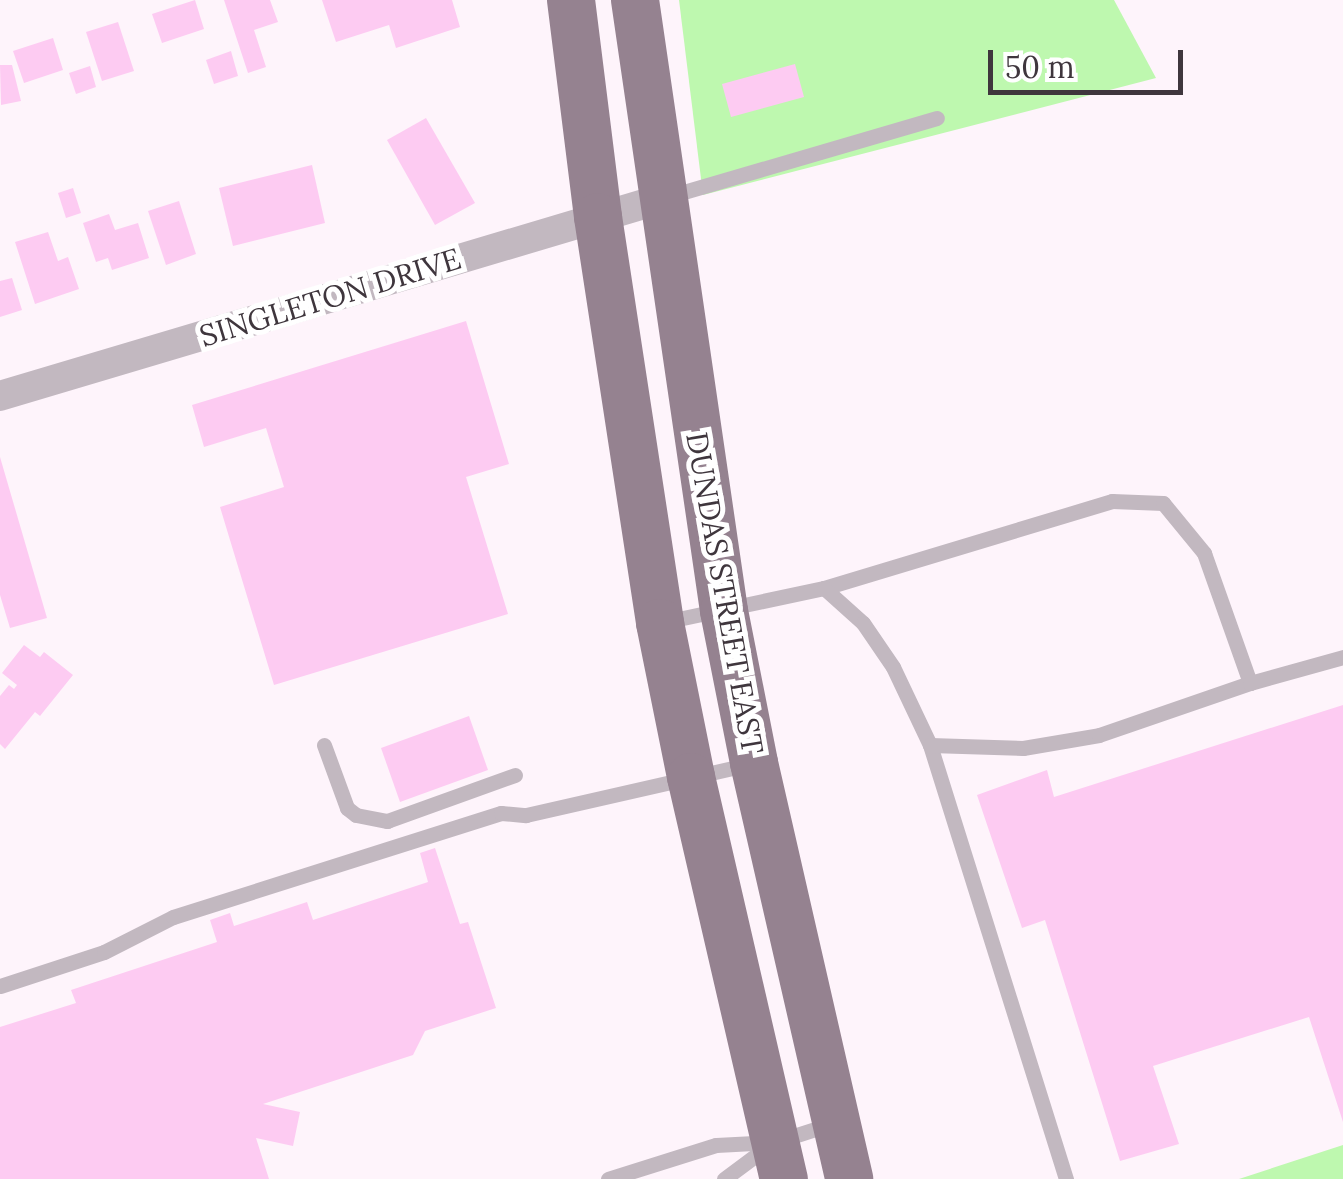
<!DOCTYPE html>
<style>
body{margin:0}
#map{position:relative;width:1343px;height:1179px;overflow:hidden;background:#fef4fb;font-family:Lora,serif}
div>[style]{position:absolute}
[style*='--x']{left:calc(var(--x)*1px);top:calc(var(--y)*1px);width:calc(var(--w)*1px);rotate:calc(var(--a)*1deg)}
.green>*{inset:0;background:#bef8af}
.building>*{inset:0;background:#fdcbf2}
.service>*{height:15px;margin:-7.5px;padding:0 7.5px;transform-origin:7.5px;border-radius:7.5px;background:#c2b8c0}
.minor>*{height:30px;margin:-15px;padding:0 15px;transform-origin:15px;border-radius:15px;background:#c2b8c0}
.primary>*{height:48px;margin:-24px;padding:0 24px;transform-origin:24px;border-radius:24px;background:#958290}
span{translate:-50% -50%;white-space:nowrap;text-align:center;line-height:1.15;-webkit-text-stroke:10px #fff;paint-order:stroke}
.street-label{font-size:30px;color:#3f363d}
.scale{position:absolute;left:988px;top:50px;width:195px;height:45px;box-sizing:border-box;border:5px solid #3f363d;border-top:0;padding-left:12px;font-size:30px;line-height:35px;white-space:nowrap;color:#3f363d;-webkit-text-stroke:8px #fff;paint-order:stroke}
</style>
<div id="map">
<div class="green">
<i style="clip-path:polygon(679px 0,1114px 0,1156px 78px,703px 195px)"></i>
<i style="clip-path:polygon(1343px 1145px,1343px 1179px,1239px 1179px)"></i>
</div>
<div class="building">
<i style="clip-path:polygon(195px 0,204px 29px,162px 43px,152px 14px)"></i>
<i style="clip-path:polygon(224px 0,270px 0,278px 22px,254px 30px,266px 67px,248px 73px)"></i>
<i style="clip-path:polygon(322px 0,452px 0,460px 27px,396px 48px,389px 25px,336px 42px)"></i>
<i style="clip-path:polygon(118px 22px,134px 71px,102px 81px,86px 32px)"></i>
<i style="clip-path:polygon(53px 38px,63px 70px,24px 83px,13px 51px)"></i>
<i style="clip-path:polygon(231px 51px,238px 76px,214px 84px,206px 60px)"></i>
<i style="clip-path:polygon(795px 64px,804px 97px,731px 117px,722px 84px)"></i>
<i style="clip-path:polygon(0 65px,12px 65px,21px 101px,1px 105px)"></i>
<i style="clip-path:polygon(90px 66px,96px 87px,76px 94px,69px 73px)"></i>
<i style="clip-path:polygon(426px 118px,475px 203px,435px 225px,387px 140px)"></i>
<i style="clip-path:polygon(312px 165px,325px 223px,233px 246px,219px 188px)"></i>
<i style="clip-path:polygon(73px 188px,81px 213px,66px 218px,58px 193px)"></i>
<i style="clip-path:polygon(179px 201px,196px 254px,166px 265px,148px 211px)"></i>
<i style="clip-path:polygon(109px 214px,115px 230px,138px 223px,149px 258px,112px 270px,108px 258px,96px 262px,83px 223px)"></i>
<i style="clip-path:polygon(48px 232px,58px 261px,68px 257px,79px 289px,35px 304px,15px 242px)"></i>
<i style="clip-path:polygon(12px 278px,22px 310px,0 317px,0 281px)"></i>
<i style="clip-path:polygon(466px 321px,509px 464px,466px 477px,508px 614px,274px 685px,220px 507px,284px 487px,266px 428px,204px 447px,192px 405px)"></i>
<i style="clip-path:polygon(0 457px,47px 618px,10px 628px,0 595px)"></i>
<i style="clip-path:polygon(24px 645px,40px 657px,44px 652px,73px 675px,40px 716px,35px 712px,5px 749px,0 744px,0 696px,9px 685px,14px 689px,17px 685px,2px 673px)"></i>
<i style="clip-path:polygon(1343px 705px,1343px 1122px,1309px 1017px,1153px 1066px,1179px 1144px,1120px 1161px,1045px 920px,1022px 928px,977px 795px,1047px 770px,1054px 797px)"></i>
<i style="clip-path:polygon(469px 716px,488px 770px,400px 802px,381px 748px)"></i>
<i style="clip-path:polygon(435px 848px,460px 924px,468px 922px,496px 1008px,425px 1031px,413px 1055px,263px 1104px,300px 1112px,293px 1146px,256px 1138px,269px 1179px,0 1179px,0 1027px,76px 1003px,71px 990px,217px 942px,210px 920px,230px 913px,234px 926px,307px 902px,313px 920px,428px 882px,420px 853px)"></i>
</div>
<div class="service">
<i style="--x:670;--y:196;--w:278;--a:-16.3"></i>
<i style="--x:824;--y:588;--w:301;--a:-16.8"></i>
<i style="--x:1112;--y:501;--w:51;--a:2.2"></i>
<i style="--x:1163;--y:503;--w:65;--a:50.6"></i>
<i style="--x:1204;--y:553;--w:138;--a:70.5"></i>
<i style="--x:664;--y:622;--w:164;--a:-12"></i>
<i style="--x:824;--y:588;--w:52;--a:41.9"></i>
<i style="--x:863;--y:623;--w:53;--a:55.7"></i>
<i style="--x:893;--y:667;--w:86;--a:64.6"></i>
<i style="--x:930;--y:745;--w:455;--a:72.6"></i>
<i style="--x:324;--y:745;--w:67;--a:69.9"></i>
<i style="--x:347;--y:808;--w:11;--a:38"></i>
<i style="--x:356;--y:815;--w:32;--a:11"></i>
<i style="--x:387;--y:821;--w:136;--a:-19.8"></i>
<i style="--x:930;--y:745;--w:93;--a:1.8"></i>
<i style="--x:1023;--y:748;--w:77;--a:-9.7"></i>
<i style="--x:1099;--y:735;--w:160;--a:-19"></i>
<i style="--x:1250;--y:683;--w:97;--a:-15.6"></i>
<i style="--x:0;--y:986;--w:109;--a:-18.1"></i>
<i style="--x:104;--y:952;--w:77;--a:-26.9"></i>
<i style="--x:173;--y:917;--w:344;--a:-17.6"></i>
<i style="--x:501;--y:813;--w:25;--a:5"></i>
<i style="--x:526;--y:815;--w:230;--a:-12.8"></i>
<i style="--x:608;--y:1179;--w:113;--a:-17.5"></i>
<i style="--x:716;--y:1145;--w:59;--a:-2.9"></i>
<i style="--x:775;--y:1142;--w:59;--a:-17.8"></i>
<i style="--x:724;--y:1179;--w:54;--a:-36.7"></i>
</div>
<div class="minor">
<i style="--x:0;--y:396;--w:690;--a:-16.6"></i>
</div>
<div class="primary">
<i style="--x:571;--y:0;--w:219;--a:82.9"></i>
<i style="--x:598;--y:217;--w:411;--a:81.3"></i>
<i style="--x:660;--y:623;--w:157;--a:78.6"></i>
<i style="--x:691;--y:777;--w:413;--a:77"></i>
<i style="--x:635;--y:0;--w:617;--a:81.71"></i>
<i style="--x:724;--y:611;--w:155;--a:78.8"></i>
<i style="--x:754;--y:763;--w:427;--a:77.1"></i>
</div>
<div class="street-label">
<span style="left:330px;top:297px;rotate:-17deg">SINGLETON DRIVE</span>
<span style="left:725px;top:593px;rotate:80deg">DUNDAS STREET EAST</span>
</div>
<div class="scale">50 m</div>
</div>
